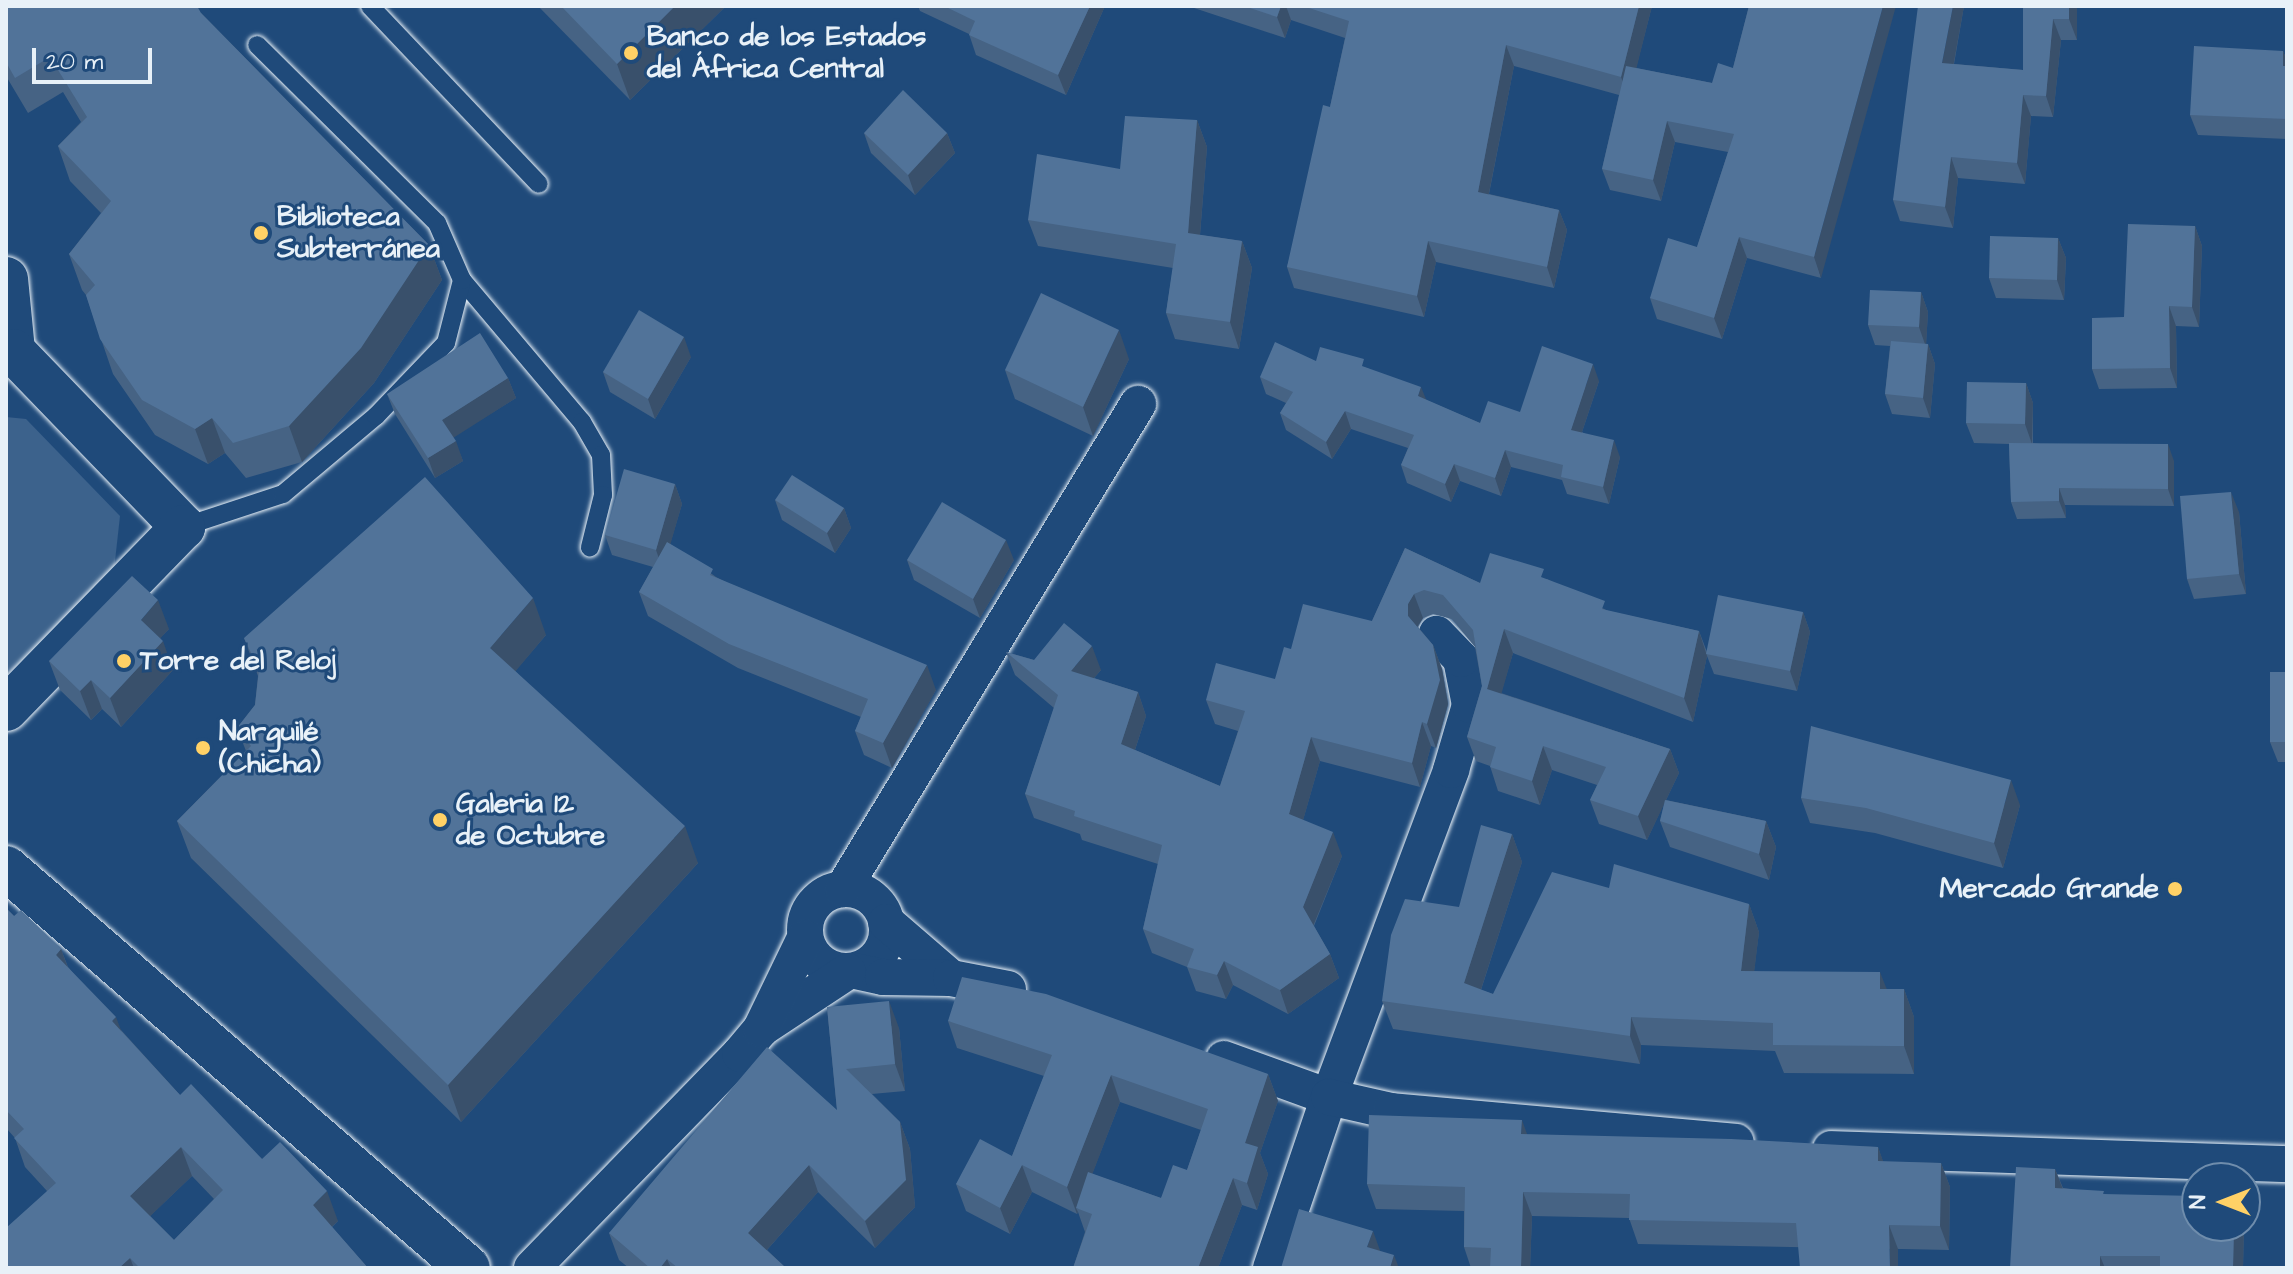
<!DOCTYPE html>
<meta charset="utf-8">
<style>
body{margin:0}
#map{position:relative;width:2293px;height:1274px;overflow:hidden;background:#1f4a7a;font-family:"Architects Daughter",sans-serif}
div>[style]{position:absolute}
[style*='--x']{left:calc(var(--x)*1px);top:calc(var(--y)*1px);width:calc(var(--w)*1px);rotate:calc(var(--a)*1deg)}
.green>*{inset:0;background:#3c628c}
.roads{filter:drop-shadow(0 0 2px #e8f1f8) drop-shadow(0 0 2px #e8f1f8)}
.lane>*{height:18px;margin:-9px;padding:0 9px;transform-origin:9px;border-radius:9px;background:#1f4a7a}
.street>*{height:36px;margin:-18px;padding:0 18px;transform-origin:18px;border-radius:18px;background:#1f4a7a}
.street>.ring{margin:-18px;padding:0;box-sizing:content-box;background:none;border:36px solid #1f4a7a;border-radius:50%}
.secondary>*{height:44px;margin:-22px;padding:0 22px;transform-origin:22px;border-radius:22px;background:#1f4a7a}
.wall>*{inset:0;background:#466384}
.shaded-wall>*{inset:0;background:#39506b}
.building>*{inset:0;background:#517399}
.dots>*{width:22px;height:22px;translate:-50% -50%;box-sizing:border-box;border:4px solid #1f4a7a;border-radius:50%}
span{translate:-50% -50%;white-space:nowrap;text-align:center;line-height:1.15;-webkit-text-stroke:6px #1f4a7a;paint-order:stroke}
.poi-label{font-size:28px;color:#e8f1f8;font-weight:700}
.left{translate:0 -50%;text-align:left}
.right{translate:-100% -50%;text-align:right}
.frame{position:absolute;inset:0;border:8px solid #e8f1f8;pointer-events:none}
.north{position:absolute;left:2181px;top:1162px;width:80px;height:80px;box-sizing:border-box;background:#1f4a7a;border:2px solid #6f8dac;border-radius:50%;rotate:270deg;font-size:22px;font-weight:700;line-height:32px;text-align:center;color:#e8f1f8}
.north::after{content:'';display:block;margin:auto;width:28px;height:36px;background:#ffd166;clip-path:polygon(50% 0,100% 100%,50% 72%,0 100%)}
.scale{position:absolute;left:32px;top:48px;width:120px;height:36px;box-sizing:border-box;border:4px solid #e8f1f8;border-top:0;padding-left:10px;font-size:24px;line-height:28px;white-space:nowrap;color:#e8f1f8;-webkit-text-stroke:6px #1f4a7a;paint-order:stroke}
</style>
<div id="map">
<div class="green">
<i style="clip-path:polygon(6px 417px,26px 419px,120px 516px,114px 570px,6px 676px)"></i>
</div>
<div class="roads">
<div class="lane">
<i style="--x:370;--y:6;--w:245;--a:46.5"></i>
<i style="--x:462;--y:280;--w:186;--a:49.8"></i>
<i style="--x:582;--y:422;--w:38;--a:60"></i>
<i style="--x:601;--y:455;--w:40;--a:87.1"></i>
<i style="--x:603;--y:495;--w:54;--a:104"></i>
<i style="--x:183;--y:527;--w:105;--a:-18.3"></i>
<i style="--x:283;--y:494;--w:121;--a:-40"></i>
<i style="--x:376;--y:416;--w:101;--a:-46.2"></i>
<i style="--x:446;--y:343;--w:65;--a:-75.7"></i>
<i style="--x:462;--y:280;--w:62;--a:-113.7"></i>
<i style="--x:437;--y:223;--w:253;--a:-135.3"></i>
</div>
<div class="street">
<i class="ring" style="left:805px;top:889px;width:46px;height:46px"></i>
<i style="--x:843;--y:889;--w:568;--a:-58.69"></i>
<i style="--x:886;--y:922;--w:86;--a:40.7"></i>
<i style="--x:855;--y:971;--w:29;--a:12"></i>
<i style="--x:883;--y:977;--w:68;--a:0.8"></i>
<i style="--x:951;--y:978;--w:58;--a:10.9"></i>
<i style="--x:762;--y:1028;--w:103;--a:-33.5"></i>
<i style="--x:1224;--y:1059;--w:112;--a:19.9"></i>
<i style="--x:1329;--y:1097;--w:349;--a:-69.5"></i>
<i style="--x:1451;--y:770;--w:68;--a:-73.7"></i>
<i style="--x:1470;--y:705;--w:47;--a:-101.1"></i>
<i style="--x:1461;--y:659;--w:35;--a:-134"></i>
<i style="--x:1831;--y:1149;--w:456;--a:1.9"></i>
<i style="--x:532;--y:1268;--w:298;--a:-45.8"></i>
<i style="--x:740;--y:1054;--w:33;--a:-50"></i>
<i style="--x:761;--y:1029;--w:101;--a:-64.2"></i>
<i style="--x:1271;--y:1268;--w:181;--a:-71.3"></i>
<i style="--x:1329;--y:1097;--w:64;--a:12.7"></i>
<i style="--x:1391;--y:1111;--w:346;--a:5.1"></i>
</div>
<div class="secondary">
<i style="--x:6;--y:279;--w:72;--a:84.4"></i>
<i style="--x:13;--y:351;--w:245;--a:46"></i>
<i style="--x:183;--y:527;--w:254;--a:134.2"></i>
<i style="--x:6;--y:868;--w:611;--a:40.89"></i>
</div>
</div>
<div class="wall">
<i style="clip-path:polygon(6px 6px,201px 13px,429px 245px,442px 280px,374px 383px,302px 462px,246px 478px,225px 453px,208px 464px,155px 435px,113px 374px,86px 295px,82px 290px,69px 254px,101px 213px,70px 181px,58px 146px,81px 122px,63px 92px,28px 113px,6px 76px)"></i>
<i style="clip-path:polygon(538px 6px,726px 6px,630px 100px)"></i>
<i style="clip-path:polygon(918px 6px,1105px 6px,1066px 95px,976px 55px,969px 34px,920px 11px)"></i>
<i style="clip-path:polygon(1188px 6px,1652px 6px,1636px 68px,1712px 83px,1733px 68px,1749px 6px,1821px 278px,1747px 258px,1722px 339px,1657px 319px,1650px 298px,1697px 247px,1728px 152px,1675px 142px,1661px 201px,1610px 190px,1602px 169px,1619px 95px,1514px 66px,1489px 194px,1559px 210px,1567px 230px,1554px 288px,1436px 262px,1424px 317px,1294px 288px,1287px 267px,1330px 107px,1345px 38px,1291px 20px,1285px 38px)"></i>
<i style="clip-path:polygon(1964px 6px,1954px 64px,2023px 70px,2023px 6px,2077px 6px,2077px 40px,2061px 40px,2053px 117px,2031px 116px,2025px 184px,1958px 178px,1953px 228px,1900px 221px,1893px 200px)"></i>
<i style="clip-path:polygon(2283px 51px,2287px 61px,2287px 139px,2198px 135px,2190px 115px)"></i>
<i style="clip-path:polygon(1197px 120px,1207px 147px,1200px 235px,1242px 241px,1252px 268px,1239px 349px,1175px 339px,1166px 313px,1173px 268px,1038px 246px,1028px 220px,1120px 169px)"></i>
<i style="clip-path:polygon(864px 133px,947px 133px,955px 153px,915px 195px,871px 153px)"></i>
<i style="clip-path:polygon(2195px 226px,2202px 246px,2199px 327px,2176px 326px,2177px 388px,2099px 389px,2092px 369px,2124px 317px)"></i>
<i style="clip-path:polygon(2058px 238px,2066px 258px,2064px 300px,1996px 298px,1989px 278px)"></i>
<i style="clip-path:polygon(1921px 292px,1928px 312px,1926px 344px,1928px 344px,1935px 364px,1930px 418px,1892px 414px,1885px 394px,1890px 346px,1875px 345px,1868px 325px)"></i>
<i style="clip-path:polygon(691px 357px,655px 419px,610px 392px,603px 372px)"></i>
<i style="clip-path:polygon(1129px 359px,1093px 436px,1015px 399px,1005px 370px)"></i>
<i style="clip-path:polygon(1316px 361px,1367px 368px,1426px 400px,1480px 423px,1520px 412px,1599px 381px,1582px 432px,1620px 457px,1609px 504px,1567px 494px,1562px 480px,1511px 467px,1501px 496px,1460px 481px,1451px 502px,1407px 483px,1401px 465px,1408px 448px,1351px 429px,1332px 459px,1286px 430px,1280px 413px,1286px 403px,1266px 394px,1260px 377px)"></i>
<i style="clip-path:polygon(508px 378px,516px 398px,453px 437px,463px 461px,435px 478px,395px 414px,387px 394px)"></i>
<i style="clip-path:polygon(2026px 383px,2033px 403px,2033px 443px,2174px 461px,2174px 506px,2065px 505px,2066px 518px,2017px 519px,2011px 502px,2009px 444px,1974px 443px,1966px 423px)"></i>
<i style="clip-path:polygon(675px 484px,682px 504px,670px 544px,716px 577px,936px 690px,892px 768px,864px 755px,855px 731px,861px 717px,738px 668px,648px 616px,639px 592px,653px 567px,612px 555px,605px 535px)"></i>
<i style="clip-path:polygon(775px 500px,844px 508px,851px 528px,835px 553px,782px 520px)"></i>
<i style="clip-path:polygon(2239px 512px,2246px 594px,2194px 599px,2187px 579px)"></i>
<i style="clip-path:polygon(1405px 548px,1480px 583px,1547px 579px,1608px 611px,1699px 631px,1707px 652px,1803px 612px,1810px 632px,1797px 691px,1714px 674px,1707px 656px,1693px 722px,1513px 653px,1501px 693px,1670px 749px,1679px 773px,1666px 800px,1766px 821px,1776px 847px,1769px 880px,1670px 847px,1660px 821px,1665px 801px,1647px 840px,1599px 824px,1590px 800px,1597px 785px,1552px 770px,1540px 805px,1498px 791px,1490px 766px,1476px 761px,1467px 737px,1482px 686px,1475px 647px,1452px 619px,1433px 614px,1423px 618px,1418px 627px,1433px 645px,1442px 669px,1448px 704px,1436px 748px,1431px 746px,1420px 787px,1320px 761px,1303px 820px,1342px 856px,1314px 926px,1330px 954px,1339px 978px,1288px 1014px,1233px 985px,1226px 999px,1196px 991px,1187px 967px,1152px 953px,1143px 929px,1158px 864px,1082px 840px,1080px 834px,1034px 818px,1025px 794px,1054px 708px,1015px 675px,1006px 652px,1034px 660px,1101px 670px,1094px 678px,1138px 692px,1146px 716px,1135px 750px,1220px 786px,1238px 731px,1215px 724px,1206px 700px,1275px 679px,1291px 649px,1372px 621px)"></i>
<i style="clip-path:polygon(907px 560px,1014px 560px,980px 618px,914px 580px)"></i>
<i style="clip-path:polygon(169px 629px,160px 638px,173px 670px,121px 727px,102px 709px,91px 720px,60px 690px,49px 661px)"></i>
<i style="clip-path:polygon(546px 635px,515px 671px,698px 863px,461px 1122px,191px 858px,177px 821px,246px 751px,237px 728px,255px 705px,258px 676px,244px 638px)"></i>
<i style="clip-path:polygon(2287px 672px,2287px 762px,2278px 762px,2270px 742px)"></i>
<i style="clip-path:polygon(1801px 798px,2020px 805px,2003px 868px,1875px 833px,1810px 823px)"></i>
<i style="clip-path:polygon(1512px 834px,1522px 862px,1481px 990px,1493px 994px,1609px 888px,1749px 904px,1759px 932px,1754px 971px,1887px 989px,1904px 989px,1914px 1017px,1914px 1074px,1784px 1073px,1775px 1051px,1641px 1045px,1640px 1064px,1393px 1029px,1382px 1001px,1459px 907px)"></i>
<i style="clip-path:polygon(evenodd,6px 908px,14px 916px,61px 949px,68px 967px,121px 1030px,180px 1095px,262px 1159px,338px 1221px,332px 1227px,368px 1268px,6px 1268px,47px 1191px,25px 1167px,15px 1138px,6px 1128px,6px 908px,192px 1176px,214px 1199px,174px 1240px,150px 1216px,192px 1176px)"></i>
<i style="clip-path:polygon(827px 1007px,899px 1028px,905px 1091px,872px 1094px,900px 1122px,910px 1149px,915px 1207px,875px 1248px,818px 1192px,767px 1250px,786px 1268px,629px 1268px,619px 1260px,609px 1233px,837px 1110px)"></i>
<i style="clip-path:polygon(evenodd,948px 1021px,1268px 1074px,1278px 1101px,1260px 1153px,1268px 1174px,1257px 1210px,1242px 1205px,1218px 1268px,1073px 1268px,1085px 1232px,1078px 1212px,1077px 1214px,1032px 1192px,1010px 1234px,966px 1211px,956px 1184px,1012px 1156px,1044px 1076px,957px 1048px,948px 1021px,1120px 1102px,1201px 1130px,1187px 1170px,1161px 1198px,1092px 1174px,1120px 1102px)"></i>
<i style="clip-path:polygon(1527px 1135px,1878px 1147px,1883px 1162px,1941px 1163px,1950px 1187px,1949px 1250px,1638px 1244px,1629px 1218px,1532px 1216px,1530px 1268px,1471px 1268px,1464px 1247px,1464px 1211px,1376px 1209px,1367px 1184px)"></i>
<i style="clip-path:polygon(2055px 1169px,2063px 1188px,2105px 1194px,2197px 1226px,2244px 1226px,2243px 1268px,2010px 1268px)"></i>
</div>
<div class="shaded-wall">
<i style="clip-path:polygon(675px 6px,726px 6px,630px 100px,617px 64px)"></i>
<i style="clip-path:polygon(1090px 6px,1105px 6px,1066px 95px,1058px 75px)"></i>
<i style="clip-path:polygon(1281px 6px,1286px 6px,1291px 20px,1285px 38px,1277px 17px)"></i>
<i style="clip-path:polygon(1639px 6px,1652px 6px,1629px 98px,1621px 77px)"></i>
<i style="clip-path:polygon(1883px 6px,1896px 6px,1821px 278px,1814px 257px)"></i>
<i style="clip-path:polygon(1953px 6px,1964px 6px,1950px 84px,1942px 63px)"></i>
<i style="clip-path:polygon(2069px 6px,2077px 6px,2077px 40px,2069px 19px)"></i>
<i style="clip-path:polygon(2053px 19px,2061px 40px,2053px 117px,2046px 96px)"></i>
<i style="clip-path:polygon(1506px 45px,1514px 66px,1485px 213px,1478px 192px)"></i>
<i style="clip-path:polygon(2283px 51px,2287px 61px,2287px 77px,2283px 66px)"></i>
<i style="clip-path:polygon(2023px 95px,2031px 116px,2025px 184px,2017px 163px)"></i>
<i style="clip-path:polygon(1197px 120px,1207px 147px,1198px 259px,1188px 233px)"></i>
<i style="clip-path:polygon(1667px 121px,1675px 142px,1661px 201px,1653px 180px)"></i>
<i style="clip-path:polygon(947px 133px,955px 153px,915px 195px,908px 175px)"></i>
<i style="clip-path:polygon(1951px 157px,1958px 178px,1953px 228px,1945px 207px)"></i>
<i style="clip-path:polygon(1559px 210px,1567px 230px,1554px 288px,1547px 267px)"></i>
<i style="clip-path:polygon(2195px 226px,2202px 246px,2199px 327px,2192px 307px)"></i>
<i style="clip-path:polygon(1739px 237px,1747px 258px,1722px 339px,1714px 318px)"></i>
<i style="clip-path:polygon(2058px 238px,2066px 258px,2064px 300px,2057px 280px)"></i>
<i style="clip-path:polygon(1242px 241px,1252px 268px,1239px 349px,1230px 322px)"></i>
<i style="clip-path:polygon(1428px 241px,1436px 262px,1424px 317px,1417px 296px)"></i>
<i style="clip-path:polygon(429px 245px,442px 280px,374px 383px,302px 462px,289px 426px)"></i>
<i style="clip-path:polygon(1921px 292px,1928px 312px,1926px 347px,1919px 327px)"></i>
<i style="clip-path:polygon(2169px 306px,2176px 326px,2177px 388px,2170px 368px)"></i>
<i style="clip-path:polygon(1119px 330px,1129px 359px,1093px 436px,1083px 407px)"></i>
<i style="clip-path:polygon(684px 337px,691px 357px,655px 419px,648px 399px)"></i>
<i style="clip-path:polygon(1928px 344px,1935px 364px,1930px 418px,1923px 398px)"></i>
<i style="clip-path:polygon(1593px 364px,1599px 381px,1577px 447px,1571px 430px)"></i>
<i style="clip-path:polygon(508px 378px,516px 398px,450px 440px,442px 420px)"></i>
<i style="clip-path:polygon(2026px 383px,2033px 403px,2032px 444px,2025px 424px)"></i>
<i style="clip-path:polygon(1421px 387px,1428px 404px,1418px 396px)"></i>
<i style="clip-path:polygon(1345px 411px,1351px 429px,1332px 459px,1326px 442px)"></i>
<i style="clip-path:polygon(212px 418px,225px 453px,208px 464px,195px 429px)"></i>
<i style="clip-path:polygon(1614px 440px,1620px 457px,1609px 504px,1603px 487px)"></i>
<i style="clip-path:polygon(456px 441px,463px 461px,435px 478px,428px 458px)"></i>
<i style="clip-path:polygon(2168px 444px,2174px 461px,2174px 506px,2168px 489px)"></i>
<i style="clip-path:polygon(1505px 450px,1511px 467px,1501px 496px,1495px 478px)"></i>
<i style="clip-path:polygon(1454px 464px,1460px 481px,1451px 502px,1445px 484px)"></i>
<i style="clip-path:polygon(675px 484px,682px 504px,663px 570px,656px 550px)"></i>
<i style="clip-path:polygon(2059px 488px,2065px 505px,2066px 518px,2059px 501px)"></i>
<i style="clip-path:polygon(2231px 492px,2239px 512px,2246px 594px,2239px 574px)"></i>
<i style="clip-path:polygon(844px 508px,851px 528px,835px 553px,827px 533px)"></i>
<i style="clip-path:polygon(1006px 540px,1014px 560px,980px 618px,973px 599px)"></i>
<i style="clip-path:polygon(1414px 594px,1423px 618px,1417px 627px,1408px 616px,1408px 604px)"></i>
<i style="clip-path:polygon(533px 598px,546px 635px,504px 685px,490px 648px)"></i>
<i style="clip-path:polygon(158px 600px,169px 629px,151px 648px,141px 620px)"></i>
<i style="clip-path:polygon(1803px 612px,1810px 632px,1797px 691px,1790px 671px)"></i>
<i style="clip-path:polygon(1504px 629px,1513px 653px,1496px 713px,1487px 689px)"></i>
<i style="clip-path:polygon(1699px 631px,1707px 656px,1693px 722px,1684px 698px)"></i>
<i style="clip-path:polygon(163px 641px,173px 670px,121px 727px,110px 698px)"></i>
<i style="clip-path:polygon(1433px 645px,1442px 669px,1448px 704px,1436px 748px,1427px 724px)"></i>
<i style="clip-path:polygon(1092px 646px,1101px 670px,1079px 695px,1071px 671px)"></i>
<i style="clip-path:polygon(927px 665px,936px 690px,892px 768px,883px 743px)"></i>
<i style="clip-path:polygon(91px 680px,102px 709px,91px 720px,80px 691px)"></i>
<i style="clip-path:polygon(1138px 692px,1146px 716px,1129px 768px,1121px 744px)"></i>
<i style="clip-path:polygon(1422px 722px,1431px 746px,1420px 787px,1412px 763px)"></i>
<i style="clip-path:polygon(1311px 737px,1320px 761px,1298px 838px,1289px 814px)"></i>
<i style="clip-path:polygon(1543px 746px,1552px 770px,1540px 805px,1532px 781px)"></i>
<i style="clip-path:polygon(1670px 749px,1679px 773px,1647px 840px,1638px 816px)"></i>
<i style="clip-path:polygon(2011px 780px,2020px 805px,2003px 868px,1994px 843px)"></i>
<i style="clip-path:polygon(1766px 821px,1776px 847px,1769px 880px,1759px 854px)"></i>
<i style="clip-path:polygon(685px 826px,698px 863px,461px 1122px,448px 1085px)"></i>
<i style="clip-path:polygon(1333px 832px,1342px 856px,1311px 931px,1303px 907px)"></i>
<i style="clip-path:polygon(1512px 834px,1522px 862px,1474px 1011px,1464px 983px)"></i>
<i style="clip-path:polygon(1749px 904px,1759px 932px,1751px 999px,1741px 971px)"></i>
<i style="clip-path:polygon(61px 949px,72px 979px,56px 955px)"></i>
<i style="clip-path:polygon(1330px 954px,1339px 978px,1288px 1014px,1280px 990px)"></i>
<i style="clip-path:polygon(1224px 961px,1233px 985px,1226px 999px,1217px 975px)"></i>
<i style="clip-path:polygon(1880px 972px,1891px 1000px,1880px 989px)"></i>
<i style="clip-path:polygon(1904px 989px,1914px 1017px,1914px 1074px,1904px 1046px)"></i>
<i style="clip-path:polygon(889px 1001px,899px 1028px,905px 1091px,895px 1064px)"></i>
<i style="clip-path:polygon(116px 1017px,127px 1046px,112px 1021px)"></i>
<i style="clip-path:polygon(1631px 1017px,1641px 1045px,1640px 1064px,1630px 1036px)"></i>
<i style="clip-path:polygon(1268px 1074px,1278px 1101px,1260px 1153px,1268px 1174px,1257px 1210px,1247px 1183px,1245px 1143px)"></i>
<i style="clip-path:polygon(1111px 1075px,1120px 1102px,1079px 1209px,1076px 1208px,1078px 1212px,1077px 1214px,1067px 1187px)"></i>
<i style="clip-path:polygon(1522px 1120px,1531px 1145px,1521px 1134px)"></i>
<i style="clip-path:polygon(900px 1122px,910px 1149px,915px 1207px,875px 1248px,865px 1221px)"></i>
<i style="clip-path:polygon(181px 1147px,192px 1176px,141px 1225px,130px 1196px)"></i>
<i style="clip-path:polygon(1878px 1147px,1887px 1172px,1878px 1161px)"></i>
<i style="clip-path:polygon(1941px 1163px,1950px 1187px,1949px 1250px,1940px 1226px)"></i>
<i style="clip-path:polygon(809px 1165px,818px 1192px,758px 1260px,748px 1233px)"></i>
<i style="clip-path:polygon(1022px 1165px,1032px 1192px,1010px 1234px,1000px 1208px)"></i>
<i style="clip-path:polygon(2055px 1169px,2066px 1197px,2055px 1188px)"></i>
<i style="clip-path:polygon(1233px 1178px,1242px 1205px,1218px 1268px,1198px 1268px)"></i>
<i style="clip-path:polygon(327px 1191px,338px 1221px,323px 1235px,313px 1205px)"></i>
<i style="clip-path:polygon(1523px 1192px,1532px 1216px,1530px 1268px,1521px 1268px)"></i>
<i style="clip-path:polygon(1889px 1225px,1898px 1249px,1898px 1268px,1890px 1268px)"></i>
<i style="clip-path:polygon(2234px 1226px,2244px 1226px,2243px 1268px,2233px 1268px)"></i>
<i style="clip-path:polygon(1373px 1231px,1382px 1256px,1367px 1247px)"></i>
<i style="clip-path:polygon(1394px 1255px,1399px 1268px,1390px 1268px)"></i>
<i style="clip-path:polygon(2100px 1256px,2105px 1268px,2100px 1268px)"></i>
<i style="clip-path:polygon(130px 1258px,134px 1268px,119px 1268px)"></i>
<i style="clip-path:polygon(667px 1259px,671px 1268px,660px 1268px)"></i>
</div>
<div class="building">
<i style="clip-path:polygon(6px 6px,197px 6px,201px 13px,429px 245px,361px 348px,289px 426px,233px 443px,212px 418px,195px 429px,142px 400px,100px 339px,86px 295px,95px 285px,69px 254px,111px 201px,58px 146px,87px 117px,50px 57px,15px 78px,6px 62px)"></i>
<i style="clip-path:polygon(561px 6px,675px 6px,617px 64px)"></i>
<i style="clip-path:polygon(944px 6px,1090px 6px,1058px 75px,969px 35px,975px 21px)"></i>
<i style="clip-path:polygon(1244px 6px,1281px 6px,1277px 17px)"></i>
<i style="clip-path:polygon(1303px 6px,1639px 6px,1621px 77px,1506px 45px,1478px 192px,1559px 210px,1547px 267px,1428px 241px,1417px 296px,1287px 267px,1323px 105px,1330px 107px,1349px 21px)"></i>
<i style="clip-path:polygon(1749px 6px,1883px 6px,1814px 257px,1739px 237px,1714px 318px,1650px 298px,1668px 238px,1697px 247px,1734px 134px,1667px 121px,1653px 180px,1602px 169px,1626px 66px,1712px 83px,1718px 63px,1733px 68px)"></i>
<i style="clip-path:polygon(1918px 6px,1953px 6px,1942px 63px,2023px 70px,2023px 6px,2069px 6px,2069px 19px,2053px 19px,2046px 96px,2023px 95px,2017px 163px,1951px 157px,1945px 207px,1893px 200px)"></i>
<i style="clip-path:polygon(2194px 46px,2283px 51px,2283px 66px,2287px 66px,2287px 119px,2190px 115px)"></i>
<i style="clip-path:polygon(903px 90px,947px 133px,908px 175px,864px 133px)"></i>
<i style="clip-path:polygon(1125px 116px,1197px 120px,1188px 233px,1242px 241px,1230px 322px,1166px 313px,1176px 244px,1028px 220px,1037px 154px,1120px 169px)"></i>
<i style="clip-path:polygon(2128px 224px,2195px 226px,2192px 307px,2169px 306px,2170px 368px,2092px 369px,2092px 318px,2124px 317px)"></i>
<i style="clip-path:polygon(1990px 236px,2058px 238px,2057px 280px,1989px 278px)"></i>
<i style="clip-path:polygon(1870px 290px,1921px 292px,1919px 327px,1868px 325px)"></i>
<i style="clip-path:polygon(1041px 293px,1119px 330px,1083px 407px,1005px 370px)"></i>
<i style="clip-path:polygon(639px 310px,684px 337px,648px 399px,603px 372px)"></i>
<i style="clip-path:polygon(480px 333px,508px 378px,442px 420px,456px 441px,428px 458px,387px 394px)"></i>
<i style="clip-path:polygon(1891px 341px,1928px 344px,1923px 398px,1885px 394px)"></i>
<i style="clip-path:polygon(1275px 342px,1316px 361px,1320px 347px,1364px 359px,1362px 366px,1421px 387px,1418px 396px,1480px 423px,1488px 401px,1520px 412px,1542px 346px,1593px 364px,1571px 430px,1614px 440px,1603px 487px,1561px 477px,1563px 465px,1505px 450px,1495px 478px,1454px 464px,1445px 484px,1401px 465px,1414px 435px,1345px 411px,1326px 442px,1280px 413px,1293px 392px,1260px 377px)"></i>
<i style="clip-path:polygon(1967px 382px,2026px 383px,2025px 424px,1966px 423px)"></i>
<i style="clip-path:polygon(2009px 443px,2168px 444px,2168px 489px,2059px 488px,2059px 501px,2011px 502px)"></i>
<i style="clip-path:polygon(624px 469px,675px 484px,656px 550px,605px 535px)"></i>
<i style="clip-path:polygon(792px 475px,844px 508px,827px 533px,775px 500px)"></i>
<i style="clip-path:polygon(425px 477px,533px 598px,490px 648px,685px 826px,448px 1085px,177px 821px,251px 746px,237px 728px,255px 705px,259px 670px,244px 638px)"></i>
<i style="clip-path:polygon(2231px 492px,2239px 574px,2187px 579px,2180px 496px)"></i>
<i style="clip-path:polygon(942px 502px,1006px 540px,973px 599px,907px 560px)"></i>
<i style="clip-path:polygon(667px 542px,713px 569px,710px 575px,927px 665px,883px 743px,855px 731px,868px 699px,729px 644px,639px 592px)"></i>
<i style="clip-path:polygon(1405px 548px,1480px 583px,1490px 553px,1544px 569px,1541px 577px,1605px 601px,1602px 609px,1699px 631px,1684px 698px,1504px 629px,1487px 689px,1670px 749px,1638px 816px,1590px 800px,1606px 767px,1543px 746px,1532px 781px,1490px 767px,1496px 747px,1467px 737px,1482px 686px,1473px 630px,1443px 595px,1424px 590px,1414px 594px,1408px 604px,1408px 616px,1433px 645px,1440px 680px,1427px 724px,1422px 722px,1412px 763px,1311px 737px,1289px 814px,1333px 832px,1303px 907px,1330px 954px,1280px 990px,1224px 961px,1217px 975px,1187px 967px,1194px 949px,1143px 929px,1162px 845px,1074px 816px,1075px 811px,1025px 794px,1058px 695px,1006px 652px,1034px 660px,1064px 623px,1092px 646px,1071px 671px,1138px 692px,1121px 744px,1220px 786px,1245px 711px,1206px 700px,1216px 663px,1275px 679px,1284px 647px,1291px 649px,1303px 604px,1372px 621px)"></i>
<i style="clip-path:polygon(132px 576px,158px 600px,141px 620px,163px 641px,110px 698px,91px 680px,80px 691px,49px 661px)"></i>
<i style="clip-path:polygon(1718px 595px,1803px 612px,1790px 671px,1706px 654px)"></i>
<i style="clip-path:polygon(2270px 672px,2287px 672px,2287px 742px,2270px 742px)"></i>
<i style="clip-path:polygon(1811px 726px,2011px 780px,1994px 843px,1866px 808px,1801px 798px)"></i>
<i style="clip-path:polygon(1665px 800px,1766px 821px,1759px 854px,1660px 821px)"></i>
<i style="clip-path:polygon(1481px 825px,1512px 834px,1464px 983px,1493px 994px,1552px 872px,1609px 888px,1614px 864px,1749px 904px,1741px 971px,1880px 972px,1880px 989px,1904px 989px,1904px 1046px,1773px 1045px,1773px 1023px,1631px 1017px,1630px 1036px,1382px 1001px,1391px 935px,1405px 899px,1459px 907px)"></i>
<i style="clip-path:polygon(evenodd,6px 908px,14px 916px,21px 910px,61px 949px,56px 955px,116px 1017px,112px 1021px,180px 1095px,191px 1084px,262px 1159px,280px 1142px,327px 1191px,313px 1205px,368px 1268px,140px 1268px,130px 1258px,119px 1268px,6px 1268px,6px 1228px,56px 1183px,14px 1138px,24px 1129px,6px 1110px,6px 908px,181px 1147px,223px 1190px,174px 1240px,130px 1196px,181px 1147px)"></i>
<i style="clip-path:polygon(962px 977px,1046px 994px,1268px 1074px,1245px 1143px,1258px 1147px,1247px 1183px,1233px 1178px,1198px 1268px,1073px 1268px,1092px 1214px,1076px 1208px,1088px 1172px,1161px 1198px,1173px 1165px,1187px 1170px,1208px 1109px,1111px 1075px,1067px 1187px,1022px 1165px,1000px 1208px,956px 1184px,980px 1139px,1012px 1156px,1052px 1055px,948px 1021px)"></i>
<i style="clip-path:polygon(889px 1001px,895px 1064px,846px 1069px,900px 1122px,906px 1180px,865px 1221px,809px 1165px,748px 1233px,786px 1268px,678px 1268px,667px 1259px,660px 1268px,650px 1268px,609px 1233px,767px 1047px,837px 1110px,827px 1007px)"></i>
<i style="clip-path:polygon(1369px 1115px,1522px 1120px,1521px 1134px,1731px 1139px,1878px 1147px,1878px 1161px,1941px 1163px,1940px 1226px,1889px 1225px,1890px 1268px,1800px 1268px,1796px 1223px,1629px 1220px,1630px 1194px,1523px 1192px,1521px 1268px,1490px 1268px,1491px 1248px,1464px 1247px,1465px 1187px,1367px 1184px)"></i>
<i style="clip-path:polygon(2016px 1167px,2055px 1169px,2055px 1188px,2104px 1191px,2103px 1194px,2197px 1196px,2197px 1226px,2234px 1226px,2233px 1268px,2160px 1268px,2160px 1256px,2100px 1256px,2100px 1268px,2010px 1268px)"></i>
<i style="clip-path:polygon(1299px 1209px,1373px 1231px,1367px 1247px,1394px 1255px,1390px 1268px,1281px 1268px)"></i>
</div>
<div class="dots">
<i style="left:631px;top:53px;background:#ffd166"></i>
<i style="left:261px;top:233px;background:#ffd166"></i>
<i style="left:124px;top:661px;background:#ffd166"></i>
<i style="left:203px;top:748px;background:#ffd166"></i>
<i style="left:440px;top:820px;background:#ffd166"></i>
<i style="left:2175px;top:889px;background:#ffd166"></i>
</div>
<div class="poi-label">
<span class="left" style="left:647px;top:53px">Banco de los Estados<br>del África Central</span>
<span class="left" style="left:277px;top:233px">Biblioteca<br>Subterránea</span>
<span class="left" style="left:140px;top:661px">Torre del Reloj</span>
<span class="left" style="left:219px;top:748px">Narguilé<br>(Chicha)</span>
<span class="left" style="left:456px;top:820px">Galeria 12<br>de Octubre</span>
<span class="right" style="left:2159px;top:889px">Mercado Grande</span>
</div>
<div class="frame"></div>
<div class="north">N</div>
<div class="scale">20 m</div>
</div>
